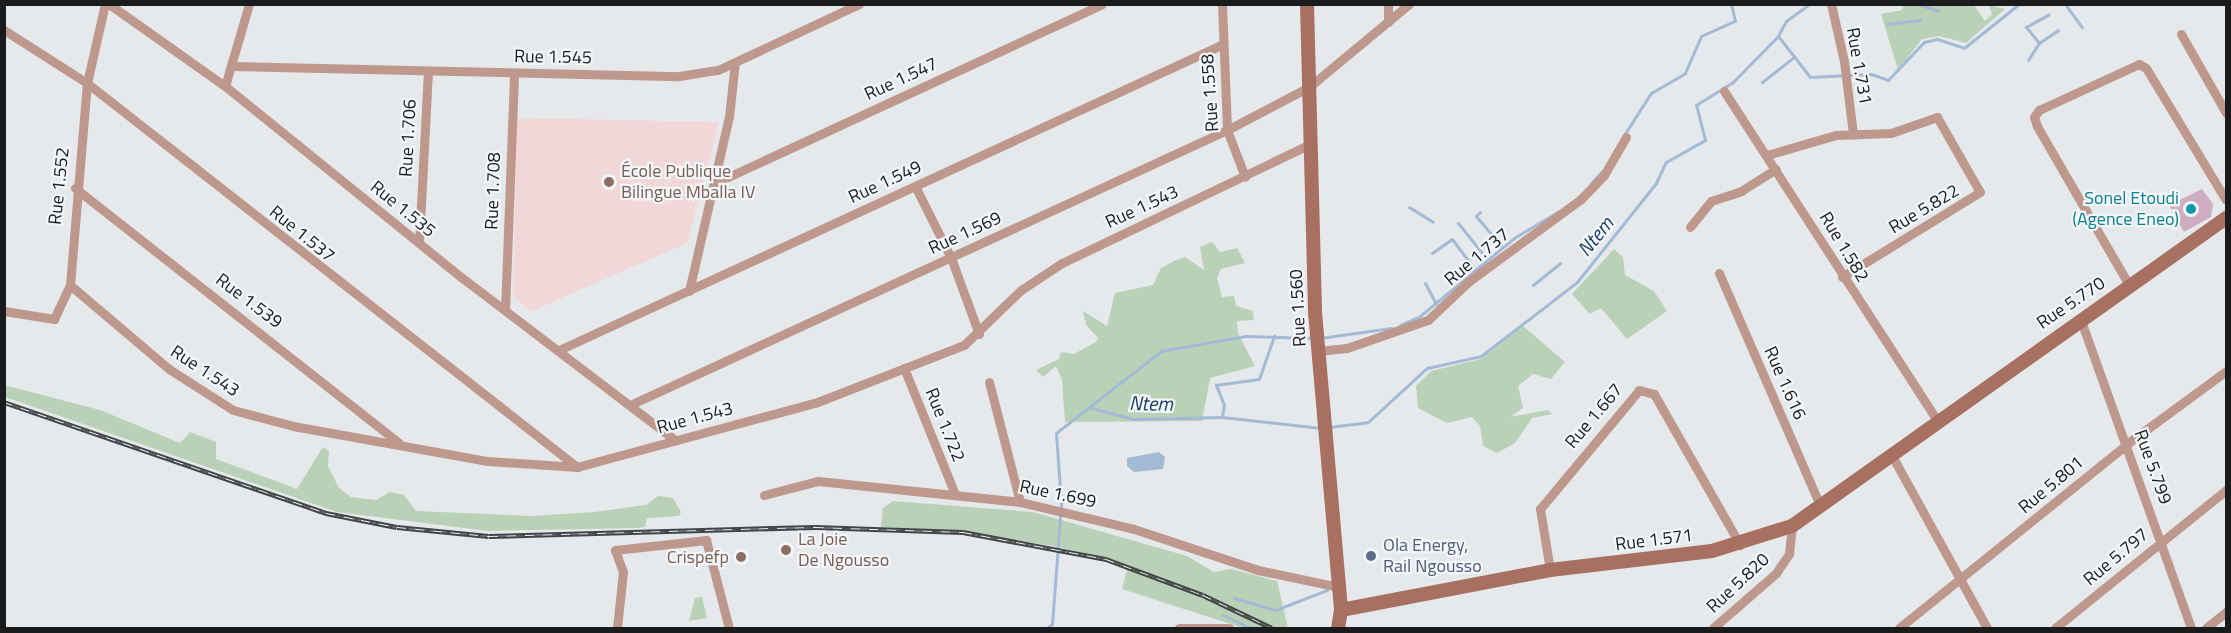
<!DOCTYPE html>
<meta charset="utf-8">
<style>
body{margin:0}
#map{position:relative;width:2231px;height:633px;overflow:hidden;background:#e6e9ec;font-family:"Titillium Web",sans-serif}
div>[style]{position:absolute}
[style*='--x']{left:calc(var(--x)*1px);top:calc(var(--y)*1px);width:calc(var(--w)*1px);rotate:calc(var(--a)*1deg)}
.education>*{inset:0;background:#f2d7d8}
.green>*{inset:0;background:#b9d1b7}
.water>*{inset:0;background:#a3bad6}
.stream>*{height:3px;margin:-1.5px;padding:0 1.5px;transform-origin:1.5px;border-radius:1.5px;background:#a3bad6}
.building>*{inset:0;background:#cfadc1}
.street>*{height:9px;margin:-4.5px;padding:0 4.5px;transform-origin:4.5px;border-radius:4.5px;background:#be988d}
.secondary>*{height:14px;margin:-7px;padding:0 7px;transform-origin:7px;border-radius:7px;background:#a77061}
.rail>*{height:5px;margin-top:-2.5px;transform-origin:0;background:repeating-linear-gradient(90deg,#f3f6f9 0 9px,#424445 0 18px);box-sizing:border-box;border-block:2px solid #424445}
.dots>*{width:16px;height:16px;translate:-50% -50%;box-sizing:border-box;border:3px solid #f3f6f9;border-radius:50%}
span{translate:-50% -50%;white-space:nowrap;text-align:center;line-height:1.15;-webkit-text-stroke:4.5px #f3f6f9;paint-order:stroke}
.street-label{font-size:18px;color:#1a1b1c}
.education-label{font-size:18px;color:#785e54}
.left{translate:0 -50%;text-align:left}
.right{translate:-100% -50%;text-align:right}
.culture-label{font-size:18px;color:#0d838f}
.service-label{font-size:18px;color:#4e5e75}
.water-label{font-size:20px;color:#1e3e65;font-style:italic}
.frame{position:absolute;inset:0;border:6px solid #1a1b1c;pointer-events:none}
</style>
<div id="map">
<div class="education">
<i style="clip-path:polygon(523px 118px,719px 122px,687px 243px,530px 312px,513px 296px,517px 121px)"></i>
</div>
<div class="green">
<i style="clip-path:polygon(1904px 5px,1974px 5px,1985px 21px,1992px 14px,1989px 5px,2005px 9px,1966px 43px,1939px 36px,1922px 39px,1898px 70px,1881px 14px,1902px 10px)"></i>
<i style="clip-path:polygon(1212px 242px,1220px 252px,1237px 248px,1245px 263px,1221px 269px,1217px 278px,1222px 297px,1234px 296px,1236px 306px,1253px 311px,1254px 320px,1237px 321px,1238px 333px,1255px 366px,1210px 378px,1202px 421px,1065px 422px,1062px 380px,1056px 366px,1043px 377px,1036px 370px,1059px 359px,1061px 352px,1074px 354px,1096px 342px,1098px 338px,1086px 325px,1083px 311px,1107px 326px,1115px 293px,1153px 285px,1161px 268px,1176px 260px,1185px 257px,1204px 270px,1200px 247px)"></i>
<i style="clip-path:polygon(1614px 249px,1623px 257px,1625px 275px,1654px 291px,1667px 311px,1627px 339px,1601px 308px,1590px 314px,1572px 294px)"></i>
<i style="clip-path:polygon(1523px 326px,1565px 362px,1551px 379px,1533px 374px,1518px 386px,1523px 408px,1510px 417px,1548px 410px,1552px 414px,1532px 418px,1515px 443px,1497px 453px,1483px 446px,1480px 426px,1472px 417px,1447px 423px,1418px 408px,1416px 386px,1431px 371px,1481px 359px)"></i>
<i style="clip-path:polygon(4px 385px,100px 410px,180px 443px,190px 432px,216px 442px,216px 459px,297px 489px,323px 447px,329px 451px,328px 466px,339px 488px,351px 497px,376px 500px,390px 492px,404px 495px,416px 511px,532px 516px,594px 512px,646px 505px,658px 496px,673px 498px,681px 512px,679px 516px,647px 518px,645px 527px,638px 528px,488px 531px,337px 512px,5px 397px)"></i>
<i style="clip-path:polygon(893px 501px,1033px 512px,1187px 556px,1214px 572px,1231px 569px,1277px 581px,1288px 628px,1243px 628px,1122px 589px,1128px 566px,1059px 547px,963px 532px,881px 527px,883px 508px)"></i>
<i style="clip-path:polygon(702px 597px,707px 618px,689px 621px,695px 598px)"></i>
</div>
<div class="water">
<i style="clip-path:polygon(1159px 452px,1165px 457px,1163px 469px,1134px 472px,1127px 466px,1127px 458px)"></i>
</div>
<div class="stream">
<i style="--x:1918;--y:4;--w:21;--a:19"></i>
<i style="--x:2065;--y:4;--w:29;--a:54"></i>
<i style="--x:1887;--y:24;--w:34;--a:-7"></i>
<i style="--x:1778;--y:36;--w:17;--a:-62"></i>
<i style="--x:1786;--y:21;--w:29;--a:-36"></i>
<i style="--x:2039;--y:43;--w:21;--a:-129"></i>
<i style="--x:2026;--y:27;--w:26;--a:-29"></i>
<i style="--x:2028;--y:60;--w:20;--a:-57"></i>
<i style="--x:2039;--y:43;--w:23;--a:-34"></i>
<i style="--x:1762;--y:82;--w:41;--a:-38"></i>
<i style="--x:1624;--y:135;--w:50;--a:-57.3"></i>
<i style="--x:1651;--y:93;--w:39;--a:-30"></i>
<i style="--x:1685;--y:73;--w:40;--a:-66.6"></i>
<i style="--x:1701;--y:36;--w:37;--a:-24"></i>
<i style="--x:1735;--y:21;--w:17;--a:-103"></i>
<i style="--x:1591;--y:183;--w:16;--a:-47"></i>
<i style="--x:1409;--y:207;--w:28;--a:32"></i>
<i style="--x:1480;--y:212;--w:6;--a:135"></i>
<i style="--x:1476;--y:216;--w:40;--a:50"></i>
<i style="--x:1458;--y:223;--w:46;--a:51.1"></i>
<i style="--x:1432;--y:253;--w:24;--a:-35"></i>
<i style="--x:1452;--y:239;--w:36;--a:53"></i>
<i style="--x:1425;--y:283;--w:24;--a:62"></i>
<i style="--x:1533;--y:285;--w:35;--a:-39"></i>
<i style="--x:1400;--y:325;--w:22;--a:-24"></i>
<i style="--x:1420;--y:316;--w:122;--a:-39.7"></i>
<i style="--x:1514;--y:238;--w:52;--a:-31"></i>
<i style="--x:1320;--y:338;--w:72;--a:-8"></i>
<i style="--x:1088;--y:407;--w:47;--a:14.9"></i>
<i style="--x:1133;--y:419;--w:89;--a:-1.3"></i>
<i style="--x:1222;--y:417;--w:99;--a:6.4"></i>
<i style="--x:1222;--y:417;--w:12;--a:-81"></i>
<i style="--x:1224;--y:405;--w:22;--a:-112"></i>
<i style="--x:1216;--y:385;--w:43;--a:-7.9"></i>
<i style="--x:1259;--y:379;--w:46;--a:-70.8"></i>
<i style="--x:1329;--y:427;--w:39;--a:-7"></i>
<i style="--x:1368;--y:422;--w:80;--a:-42.5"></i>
<i style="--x:1427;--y:368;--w:55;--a:-12.5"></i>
<i style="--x:1481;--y:356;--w:121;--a:-37.6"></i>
<i style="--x:1577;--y:282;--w:127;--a:-51.4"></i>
<i style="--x:1656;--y:183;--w:23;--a:-65"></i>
<i style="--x:1666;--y:162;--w:45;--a:-29.4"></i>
<i style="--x:1705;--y:140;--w:36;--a:-104"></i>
<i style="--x:1696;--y:105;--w:44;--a:-31.9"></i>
<i style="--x:1733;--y:82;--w:64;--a:-45.6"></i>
<i style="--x:1778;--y:36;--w:52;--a:52"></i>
<i style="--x:1810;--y:77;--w:61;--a:-2.8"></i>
<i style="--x:1871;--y:74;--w:18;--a:19"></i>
<i style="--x:1888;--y:80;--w:52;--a:-46.5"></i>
<i style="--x:1924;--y:42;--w:13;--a:-13"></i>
<i style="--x:1937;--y:39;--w:28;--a:18"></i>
<i style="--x:1964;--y:48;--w:70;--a:-38.7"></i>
<i style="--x:1234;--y:598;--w:43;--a:16.3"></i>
<i style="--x:1275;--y:610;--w:56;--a:-21"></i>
<i style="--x:1223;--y:615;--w:31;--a:25"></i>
<i style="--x:1047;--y:628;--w:6;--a:-39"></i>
<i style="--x:1052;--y:624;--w:121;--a:-85.7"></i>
<i style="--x:1061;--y:503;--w:70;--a:-94.1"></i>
<i style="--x:1056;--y:433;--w:133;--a:-38"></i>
<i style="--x:1161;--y:351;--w:86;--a:-10"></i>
<i style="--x:1246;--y:336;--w:68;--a:1.7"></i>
</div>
<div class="building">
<i style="clip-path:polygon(2202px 189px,2213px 204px,2211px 217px,2184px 232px,2169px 205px)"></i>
</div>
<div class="street">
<i style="--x:109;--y:4;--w:142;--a:35.3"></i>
<i style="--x:225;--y:86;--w:304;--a:39"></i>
<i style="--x:461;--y:277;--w:270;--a:37.3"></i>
<i style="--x:1222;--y:4;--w:126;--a:87.7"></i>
<i style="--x:1227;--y:130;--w:50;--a:69"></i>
<i style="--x:1388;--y:4;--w:18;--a:90"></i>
<i style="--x:1831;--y:4;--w:58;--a:77.2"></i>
<i style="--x:1844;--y:61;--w:74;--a:83"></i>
<i style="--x:4;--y:30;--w:98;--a:32.6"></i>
<i style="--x:87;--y:83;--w:623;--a:38.08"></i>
<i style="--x:2181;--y:34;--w:91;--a:60.3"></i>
<i style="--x:231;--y:66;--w:448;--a:1.3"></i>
<i style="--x:679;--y:76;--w:39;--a:-9"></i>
<i style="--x:718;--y:70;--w:156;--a:-25.1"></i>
<i style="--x:225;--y:86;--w:85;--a:-73.7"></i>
<i style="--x:1724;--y:91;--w:391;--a:57.1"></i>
<i style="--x:1767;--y:155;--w:72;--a:-16.2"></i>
<i style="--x:1836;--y:135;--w:55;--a:-2.1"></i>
<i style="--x:1891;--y:133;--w:49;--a:-19.2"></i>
<i style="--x:1937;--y:117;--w:86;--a:60.2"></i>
<i style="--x:1980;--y:192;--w:162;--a:148.4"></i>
<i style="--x:715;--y:183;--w:426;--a:-24.8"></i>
<i style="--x:915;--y:186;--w:80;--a:63.4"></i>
<i style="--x:951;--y:258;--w:81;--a:69.8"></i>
<i style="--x:75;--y:188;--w:412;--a:38.2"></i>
<i style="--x:1690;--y:227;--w:33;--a:-51"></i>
<i style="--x:1711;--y:201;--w:32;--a:-18"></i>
<i style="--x:1741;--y:191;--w:41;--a:-32.2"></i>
<i style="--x:419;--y:243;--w:172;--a:-87"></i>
<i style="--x:1719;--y:273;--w:253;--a:66.5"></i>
<i style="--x:70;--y:285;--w:130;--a:40.3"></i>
<i style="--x:169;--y:369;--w:76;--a:32.6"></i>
<i style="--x:233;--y:410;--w:62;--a:14.9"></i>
<i style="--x:293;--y:426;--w:198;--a:10.2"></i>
<i style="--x:488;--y:461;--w:89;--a:3.9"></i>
<i style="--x:577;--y:467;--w:246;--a:-15.1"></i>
<i style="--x:815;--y:403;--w:160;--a:-21.3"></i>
<i style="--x:964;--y:345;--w:79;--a:-44"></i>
<i style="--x:1021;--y:290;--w:49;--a:-33.4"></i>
<i style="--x:1062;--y:263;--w:275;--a:-25.6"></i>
<i style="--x:2129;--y:285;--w:184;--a:-120.1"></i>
<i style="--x:2037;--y:126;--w:9;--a:-108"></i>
<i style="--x:2034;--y:117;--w:9;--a:-54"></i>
<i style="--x:2039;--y:110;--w:110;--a:-24.7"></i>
<i style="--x:2139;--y:64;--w:8;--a:30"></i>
<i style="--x:2146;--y:68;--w:154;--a:58.8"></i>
<i style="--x:689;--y:291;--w:179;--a:-77.1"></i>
<i style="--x:729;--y:117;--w:55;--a:-83.8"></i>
<i style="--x:505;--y:310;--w:237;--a:-87.8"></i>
<i style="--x:4;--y:311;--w:51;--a:9.1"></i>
<i style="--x:54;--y:319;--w:38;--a:-65"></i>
<i style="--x:70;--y:285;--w:203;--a:-85.2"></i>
<i style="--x:87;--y:83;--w:81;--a:-77.2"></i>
<i style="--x:2080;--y:318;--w:329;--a:70.3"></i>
<i style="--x:559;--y:350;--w:731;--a:-24.74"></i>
<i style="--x:1318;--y:351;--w:29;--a:-6"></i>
<i style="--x:1347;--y:348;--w:86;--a:-19.1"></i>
<i style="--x:1428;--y:320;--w:55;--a:-43.5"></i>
<i style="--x:1468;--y:282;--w:140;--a:-36.3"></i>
<i style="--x:1581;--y:199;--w:33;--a:-46"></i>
<i style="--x:1604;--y:175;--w:44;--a:-59.9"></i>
<i style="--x:904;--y:368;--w:136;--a:68"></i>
<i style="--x:989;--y:382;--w:124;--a:75.5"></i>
<i style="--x:632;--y:404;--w:655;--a:-24.73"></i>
<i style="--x:1227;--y:130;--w:93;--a:-27.7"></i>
<i style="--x:1309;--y:87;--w:130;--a:-39.7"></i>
<i style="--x:1891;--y:454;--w:199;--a:61.1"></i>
<i style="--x:764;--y:495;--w:56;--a:-14.5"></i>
<i style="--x:818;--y:481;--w:203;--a:5.9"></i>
<i style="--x:1020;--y:502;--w:117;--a:13.3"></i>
<i style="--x:1134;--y:529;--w:131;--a:18.3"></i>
<i style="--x:1258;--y:570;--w:83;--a:11.9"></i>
<i style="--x:1550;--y:570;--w:62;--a:-99.3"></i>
<i style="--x:1540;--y:509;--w:155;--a:-50.2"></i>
<i style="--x:1639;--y:390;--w:16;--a:15"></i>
<i style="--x:1654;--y:394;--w:174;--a:60.3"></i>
<i style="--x:617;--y:628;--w:56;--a:-83.9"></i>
<i style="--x:623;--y:572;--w:23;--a:-110"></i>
<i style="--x:615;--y:550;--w:92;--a:-6.3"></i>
<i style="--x:706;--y:540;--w:91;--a:75.4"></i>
<i style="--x:1179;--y:628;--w:50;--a:0"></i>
<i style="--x:1713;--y:628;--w:84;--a:-41.1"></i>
<i style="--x:1776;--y:573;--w:23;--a:-56"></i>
<i style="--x:1789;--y:554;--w:28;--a:-84"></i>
<i style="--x:1899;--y:628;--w:294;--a:-38.9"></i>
<i style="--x:2128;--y:443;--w:122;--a:-36.3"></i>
<i style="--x:2055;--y:628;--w:220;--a:-38.9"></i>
<i style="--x:2206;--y:628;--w:26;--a:-39"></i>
</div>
<div class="secondary">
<i style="--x:1307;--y:4;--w:308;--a:88.5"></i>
<i style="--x:1315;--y:312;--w:299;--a:85"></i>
<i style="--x:1341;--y:610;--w:18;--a:99"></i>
<i style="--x:1341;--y:610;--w:213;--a:-10.8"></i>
<i style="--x:1550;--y:570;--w:163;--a:-6.7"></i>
<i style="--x:1712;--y:551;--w:84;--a:-17.4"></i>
<i style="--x:1792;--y:526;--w:532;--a:-35.36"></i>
</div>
<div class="rail">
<i style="--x:4;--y:402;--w:341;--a:19"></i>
<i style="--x:326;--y:513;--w:72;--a:11.2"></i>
<i style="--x:397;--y:527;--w:92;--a:5.6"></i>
<i style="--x:489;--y:536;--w:326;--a:-1.6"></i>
<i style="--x:815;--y:527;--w:148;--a:1.9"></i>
<i style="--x:963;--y:532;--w:146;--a:10.7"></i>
<i style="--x:1106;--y:559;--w:103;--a:20.4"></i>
<i style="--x:1203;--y:595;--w:76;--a:25.6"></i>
</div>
<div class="dots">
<i style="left:609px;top:182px;background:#8d6e63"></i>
<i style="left:2191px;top:209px;background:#0f9aa8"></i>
<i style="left:786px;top:550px;background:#8d6e63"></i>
<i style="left:1371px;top:556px;background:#5c6f8a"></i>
<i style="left:741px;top:557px;background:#8d6e63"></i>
</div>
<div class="street-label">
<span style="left:553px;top:57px;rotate:1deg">Rue 1.545</span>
<span style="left:1859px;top:66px;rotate:80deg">Rue 1.731</span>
<span style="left:901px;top:79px;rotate:-25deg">Rue 1.547</span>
<span style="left:1210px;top:93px;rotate:-94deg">Rue 1.558</span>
<span style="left:408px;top:138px;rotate:-87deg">Rue 1.706</span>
<span style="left:885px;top:182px;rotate:-25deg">Rue 1.549</span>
<span style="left:59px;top:186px;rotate:-84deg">Rue 1.552</span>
<span style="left:493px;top:191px;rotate:-88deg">Rue 1.708</span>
<span style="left:1142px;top:207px;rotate:-25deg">Rue 1.543</span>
<span style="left:403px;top:209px;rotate:39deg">Rue 1.535</span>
<span style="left:1924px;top:209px;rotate:-31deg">Rue 5.822</span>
<span style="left:965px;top:233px;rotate:-25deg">Rue 1.569</span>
<span style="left:302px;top:234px;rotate:39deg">Rue 1.537</span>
<span style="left:1844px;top:247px;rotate:59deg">Rue 1.582</span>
<span style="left:1477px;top:257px;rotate:-40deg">Rue 1.737</span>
<span style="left:249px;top:301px;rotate:37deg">Rue 1.539</span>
<span style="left:2071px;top:303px;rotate:-34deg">Rue 5.770</span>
<span style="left:1298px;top:308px;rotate:-93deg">Rue 1.560</span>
<span style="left:205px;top:371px;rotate:33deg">Rue 1.543</span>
<span style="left:1785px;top:383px;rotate:66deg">Rue 1.616</span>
<span style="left:1594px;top:416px;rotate:-50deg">Rue 1.667</span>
<span style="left:695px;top:418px;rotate:-15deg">Rue 1.543</span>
<span style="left:945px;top:425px;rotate:68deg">Rue 1.722</span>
<span style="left:2153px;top:467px;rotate:70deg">Rue 5.799</span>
<span style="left:2051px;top:485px;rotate:-40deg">Rue 5.801</span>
<span style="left:1058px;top:494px;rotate:12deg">Rue 1.699</span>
<span style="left:1654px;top:540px;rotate:-7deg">Rue 1.571</span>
<span style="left:2116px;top:557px;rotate:-40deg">Rue 5.797</span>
<span style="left:1738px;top:583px;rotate:-43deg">Rue 5.820</span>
</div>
<div class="education-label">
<span class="left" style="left:621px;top:182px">École Publique<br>Bilingue Mballa IV</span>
<span class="left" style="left:798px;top:550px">La Joie<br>De Ngousso</span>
<span class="right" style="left:729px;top:557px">Crispefp</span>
</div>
<div class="culture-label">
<span class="right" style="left:2179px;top:209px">Sonel Etoudi<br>(Agence Eneo)</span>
</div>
<div class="service-label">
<span class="left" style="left:1383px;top:556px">Ola Energy,<br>Rail Ngousso</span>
</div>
<div class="water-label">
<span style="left:1595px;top:236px;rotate:-51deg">Ntem</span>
<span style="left:1151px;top:403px;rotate:1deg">Ntem</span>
</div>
<div class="frame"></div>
</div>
